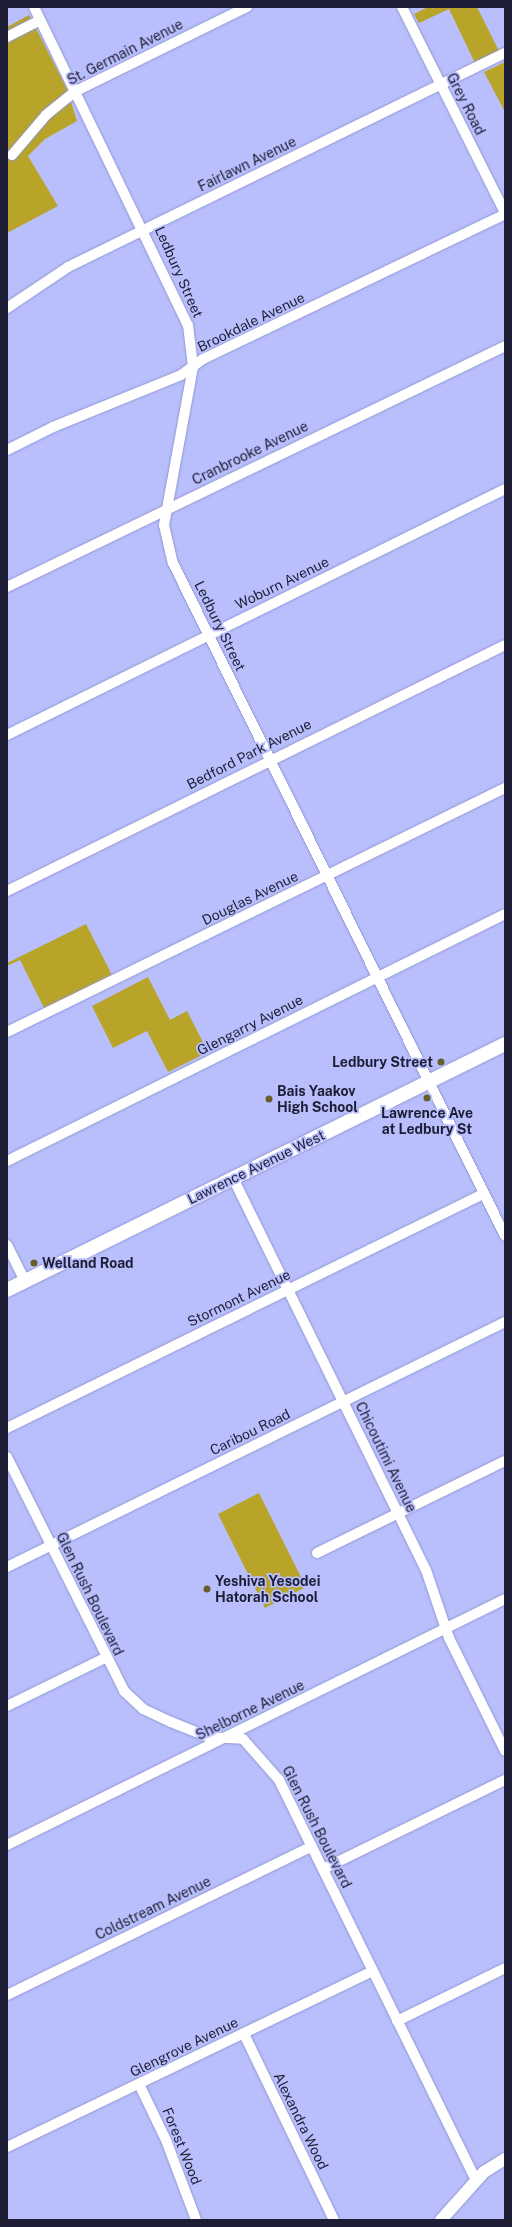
<!DOCTYPE html>
<style>
body{margin:0}
#map{position:relative;width:512px;height:2227px;overflow:hidden;background:#b9bffc;font-family:"Public Sans",sans-serif}
div>[style]{position:absolute}
[style*='--x']{left:calc(var(--x)*1px);top:calc(var(--y)*1px);width:calc(var(--w)*1px);rotate:calc(var(--a)*1deg)}
.green>*{inset:0;background:#b8a428}
.roads{filter:drop-shadow(0 0 1px #9298d3) drop-shadow(0 0 1px #9298d3)}
.minor>*{height:10px;margin:-5px;padding:0 5px;transform-origin:5px;border-radius:5px;background:#fff}
.tertiary>*{height:12px;margin:-6px;padding:0 6px;transform-origin:6px;border-radius:6px;background:#fff}
.secondary>*{height:14px;margin:-7px;padding:0 7px;transform-origin:7px;border-radius:7px;background:#fff}
.dots>*{width:11px;height:11px;translate:-50% -50%;box-sizing:border-box;border:2px solid #b9bffc;border-radius:50%}
span{translate:-50% -50%;white-space:nowrap;text-align:center;line-height:1.15;-webkit-text-stroke:3.5px #b9bffc;paint-order:stroke}
.street-label{font-size:14px;color:#1d1e35}
.poi-label{font-size:14px;color:#1d1e35;font-weight:700}
.right{translate:-100% -50%;text-align:right}
.left{translate:0 -50%;text-align:left}
.frame{position:absolute;inset:0;border:8px solid #1d1e35;pointer-events:none}
</style>
<div id="map">
<div class="green">
<i style="clip-path:polygon(428px 7px,477px 7px,499px 51px,475px 63px,449px 9px,419px 23px,414px 14px)"></i>
<i style="clip-path:polygon(29px 15px,67px 89px,77px 121px,45px 139px,28px 156px,58px 206px,7px 233px,7px 27px)"></i>
<i style="clip-path:polygon(505px 62px,505px 112px,484px 72px)"></i>
<i style="clip-path:polygon(86px 924px,112px 975px,44px 1008px,20px 960px,7px 966px,7px 963px)"></i>
<i style="clip-path:polygon(148px 977px,170px 1020px,187px 1011px,208px 1052px,168px 1072px,147px 1031px,113px 1048px,92px 1006px)"></i>
<i style="clip-path:polygon(259px 1493px,306px 1587px,265px 1608px,218px 1514px)"></i>
</div>
<div class="roads">
<div class="minor">
<i style="--x:34;--y:7;--w:353;--a:64.2"></i>
<i style="--x:188;--y:325;--w:42;--a:83.2"></i>
<i style="--x:193;--y:367;--w:161;--a:100.4"></i>
<i style="--x:164;--y:525;--w:39;--a:77"></i>
<i style="--x:173;--y:563;--w:750;--a:63.74"></i>
<i style="--x:402;--y:7;--w:230;--a:63.4"></i>
<i style="--x:7;--y:37;--w:37;--a:-27"></i>
<i style="--x:12;--y:155;--w:52;--a:-49.6"></i>
<i style="--x:46;--y:115;--w:38;--a:-39"></i>
<i style="--x:76;--y:91;--w:191;--a:-26.2"></i>
<i style="--x:7;--y:308;--w:73;--a:-33.9"></i>
<i style="--x:68;--y:267;--w:487;--a:-26.1"></i>
<i style="--x:7;--y:450;--w:51;--a:-26.6"></i>
<i style="--x:53;--y:427;--w:138;--a:-22.1"></i>
<i style="--x:181;--y:375;--w:27;--a:-36"></i>
<i style="--x:203;--y:359;--w:335;--a:-25.6"></i>
<i style="--x:7;--y:587;--w:553;--a:-25.82"></i>
<i style="--x:7;--y:735;--w:555;--a:-26.29"></i>
<i style="--x:7;--y:891;--w:555;--a:-26.29"></i>
<i style="--x:7;--y:1032;--w:555;--a:-26.1"></i>
<i style="--x:7;--y:1161;--w:556;--a:-26.38"></i>
<i style="--x:233;--y:1178;--w:437;--a:63.8"></i>
<i style="--x:426;--y:1570;--w:72;--a:71.3"></i>
<i style="--x:449;--y:1638;--w:126;--a:63.6"></i>
<i style="--x:7;--y:1245;--w:40;--a:63.4"></i>
<i style="--x:7;--y:1428;--w:530;--a:-26.18"></i>
<i style="--x:7;--y:1457;--w:262;--a:63.4"></i>
<i style="--x:124;--y:1691;--w:26;--a:43"></i>
<i style="--x:143;--y:1709;--w:31;--a:25"></i>
<i style="--x:171;--y:1722;--w:40;--a:22"></i>
<i style="--x:208;--y:1737;--w:35;--a:3"></i>
<i style="--x:243;--y:1739;--w:55;--a:48.7"></i>
<i style="--x:279;--y:1780;--w:447;--a:63.8"></i>
<i style="--x:317;--y:1553;--w:209;--a:-26.1"></i>
<i style="--x:7;--y:1567;--w:555;--a:-26.2"></i>
<i style="--x:7;--y:1706;--w:109;--a:-26.1"></i>
<i style="--x:7;--y:1845;--w:555;--a:-26.29"></i>
<i style="--x:323;--y:1869;--w:203;--a:-26.1"></i>
<i style="--x:7;--y:1995;--w:339;--a:-26"></i>
<i style="--x:397;--y:2021;--w:120;--a:-26.1"></i>
<i style="--x:244;--y:2034;--w:207;--a:64.2"></i>
<i style="--x:139;--y:2084;--w:62;--a:64.3"></i>
<i style="--x:166;--y:2140;--w:85;--a:69.4"></i>
<i style="--x:7;--y:2147;--w:405;--a:-25.7"></i>
</div>
<div class="tertiary">
<i style="--x:441;--y:2220;--w:64;--a:-48.1"></i>
<i style="--x:484;--y:2172;--w:25;--a:-32"></i>
</div>
<div class="secondary">
<i style="--x:7;--y:1290;--w:555;--a:-26.29"></i>
</div>
</div>
<div class="dots">
<i style="left:441px;top:1062px;background:#675e2a"></i>
<i style="left:427px;top:1098px;background:#675e2a"></i>
<i style="left:269px;top:1099px;background:#675e2a"></i>
<i style="left:34px;top:1263px;background:#675e2a"></i>
<i style="left:207px;top:1589px;background:#675e2a"></i>
</div>
<div class="street-label">
<span style="left:125px;top:52px;rotate:-27deg">St. Germain Avenue</span>
<span style="left:466px;top:104px;rotate:63deg">Grey Road</span>
<span style="left:247px;top:164px;rotate:-26deg">Fairlawn Avenue</span>
<span style="left:179px;top:272px;rotate:66deg">Ledbury Street</span>
<span style="left:251px;top:322px;rotate:-26deg">Brookdale Avenue</span>
<span style="left:250px;top:453px;rotate:-26deg">Cranbrooke Avenue</span>
<span style="left:282px;top:583px;rotate:-26deg">Woburn Avenue</span>
<span style="left:220px;top:626px;rotate:64deg">Ledbury Street</span>
<span style="left:249px;top:754px;rotate:-27deg">Bedford Park Avenue</span>
<span style="left:250px;top:898px;rotate:-26deg">Douglas Avenue</span>
<span style="left:250px;top:1025px;rotate:-27deg">Glengarry Avenue</span>
<span style="left:256px;top:1167px;rotate:-26deg">Lawrence Avenue West</span>
<span style="left:239px;top:1298px;rotate:-26deg">Stormont Avenue</span>
<span style="left:250px;top:1432px;rotate:-26deg">Caribou Road</span>
<span style="left:386px;top:1457px;rotate:64deg">Chicoutimi Avenue</span>
<span style="left:90px;top:1594px;rotate:64deg">Glen Rush Boulevard</span>
<span style="left:250px;top:1710px;rotate:-26deg">Shelborne Avenue</span>
<span style="left:317px;top:1827px;rotate:63deg">Glen Rush Boulevard</span>
<span style="left:153px;top:1908px;rotate:-26deg">Coldstream Avenue</span>
<span style="left:184px;top:2047px;rotate:-26deg">Glengrove Avenue</span>
<span style="left:301px;top:2121px;rotate:64deg">Alexandra Wood</span>
<span style="left:182px;top:2146px;rotate:68deg">Forest Wood</span>
</div>
<div class="poi-label">
<span class="right" style="left:433px;top:1062px">Ledbury Street</span>
<span class="left" style="left:277px;top:1099px">Bais Yaakov<br>High School</span>
<span style="left:427px;top:1121px">Lawrence Ave<br>at Ledbury St</span>
<span class="left" style="left:42px;top:1263px">Welland Road</span>
<span class="left" style="left:215px;top:1589px">Yeshiva Yesodei<br>Hatorah School</span>
</div>
<div class="frame"></div>
</div>
